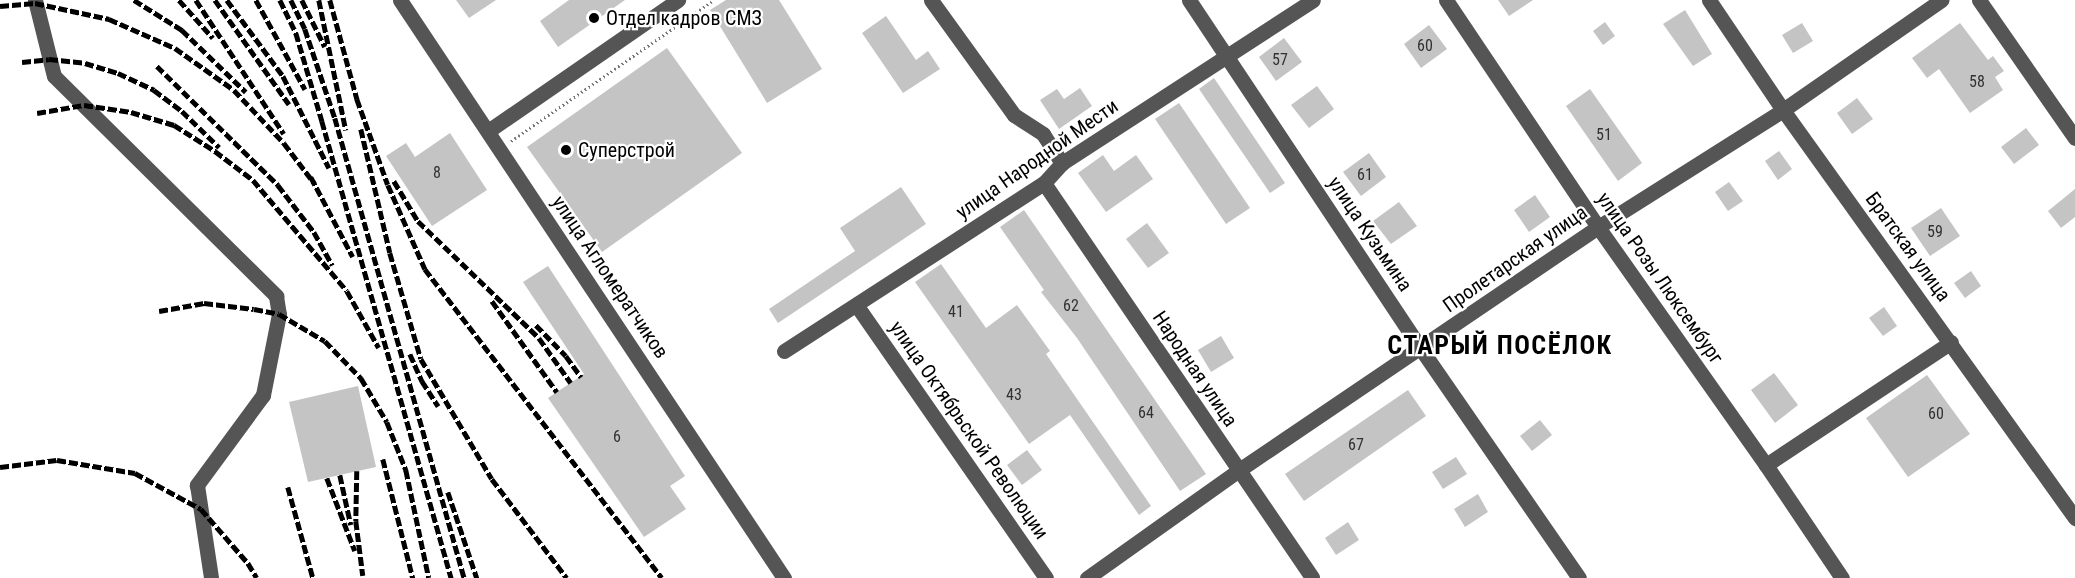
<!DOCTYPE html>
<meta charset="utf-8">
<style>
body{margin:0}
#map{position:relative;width:2075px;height:578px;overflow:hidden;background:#fff;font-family:"Roboto Condensed",sans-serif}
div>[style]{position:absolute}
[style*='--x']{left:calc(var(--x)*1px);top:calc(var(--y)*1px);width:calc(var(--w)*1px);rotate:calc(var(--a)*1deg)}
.building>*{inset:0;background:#c4c4c4}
.path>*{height:3px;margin-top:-1.5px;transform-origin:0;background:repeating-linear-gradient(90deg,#777 0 1.5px,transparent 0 4.5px)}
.minor>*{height:15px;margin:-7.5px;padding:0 7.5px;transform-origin:7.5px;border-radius:7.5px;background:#555}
.rail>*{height:4.5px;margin-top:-2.25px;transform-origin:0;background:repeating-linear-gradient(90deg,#000 0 9px,transparent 0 12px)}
.dots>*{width:16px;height:16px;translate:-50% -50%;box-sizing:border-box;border:3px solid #fff;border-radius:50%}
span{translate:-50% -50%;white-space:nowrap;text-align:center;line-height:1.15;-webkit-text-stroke:4.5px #fff;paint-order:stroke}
.number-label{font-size:16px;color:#313131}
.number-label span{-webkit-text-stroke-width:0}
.poi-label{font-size:20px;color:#000}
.left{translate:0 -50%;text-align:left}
.street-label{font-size:20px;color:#000}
.district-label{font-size:26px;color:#000;font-weight:700;letter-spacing:1.5px}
</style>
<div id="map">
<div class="building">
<i style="clip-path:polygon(456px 0,496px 0,469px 18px)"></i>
<i style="clip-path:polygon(569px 0,625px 0,558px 47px,540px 21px)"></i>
<i style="clip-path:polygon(726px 0,779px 0,822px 69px,767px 103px,710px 10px)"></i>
<i style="clip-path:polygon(1498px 0,1533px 0,1509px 16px)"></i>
<i style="clip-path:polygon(1685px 10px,1712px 54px,1693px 66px,1663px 24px)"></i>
<i style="clip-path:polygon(886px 16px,916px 60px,928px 51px,940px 69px,903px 93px,862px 33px)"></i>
<i style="clip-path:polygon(1605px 22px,1615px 36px,1603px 45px,1593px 31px)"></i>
<i style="clip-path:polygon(1802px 23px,1813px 41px,1793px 53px,1782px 35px)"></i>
<i style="clip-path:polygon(1960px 23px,1988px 60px,1993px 56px,2004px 71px,1995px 77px,2003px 90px,1970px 113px,1939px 69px,1927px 78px,1912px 58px)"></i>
<i style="clip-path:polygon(1429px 25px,1447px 49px,1421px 68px,1404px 44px)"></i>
<i style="clip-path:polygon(1284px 38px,1302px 62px,1276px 81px,1259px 57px)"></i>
<i style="clip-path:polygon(667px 48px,742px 153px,602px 252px,527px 147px)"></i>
<i style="clip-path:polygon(1214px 78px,1285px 183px,1270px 193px,1199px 89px)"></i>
<i style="clip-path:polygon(1317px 86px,1334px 109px,1309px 128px,1291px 105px)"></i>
<i style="clip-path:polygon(1080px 88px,1092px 106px,1059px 129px,1040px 100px,1057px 89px,1064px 99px)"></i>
<i style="clip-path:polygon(1590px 89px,1642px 163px,1618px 181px,1566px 106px)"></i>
<i style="clip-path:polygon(1857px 98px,1873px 119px,1852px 134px,1837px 113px)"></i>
<i style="clip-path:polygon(1179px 103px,1250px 208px,1226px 224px,1155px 119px)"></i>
<i style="clip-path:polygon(2026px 128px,2039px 145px,2014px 164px,2001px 147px)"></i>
<i style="clip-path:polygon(450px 133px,487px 190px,432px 226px,386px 156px,406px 143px,415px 157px)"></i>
<i style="clip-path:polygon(1779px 151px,1792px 169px,1778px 180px,1765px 161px)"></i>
<i style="clip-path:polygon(1369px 153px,1386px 177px,1361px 196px,1343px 172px)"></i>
<i style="clip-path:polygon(1103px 155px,1114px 171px,1136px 155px,1153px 179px,1106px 212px,1078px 173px)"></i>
<i style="clip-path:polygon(1729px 182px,1743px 201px,1728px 211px,1715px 192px)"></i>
<i style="clip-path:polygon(901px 187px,926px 224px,778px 323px,769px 309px,855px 251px,840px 228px)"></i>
<i style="clip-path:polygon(2075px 189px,2075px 217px,2061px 228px,2048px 211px)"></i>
<i style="clip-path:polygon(1535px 195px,1550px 217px,1529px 232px,1514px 210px)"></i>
<i style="clip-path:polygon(1399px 202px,1417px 226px,1391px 244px,1373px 221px)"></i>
<i style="clip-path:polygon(1941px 208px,1960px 236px,1930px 256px,1911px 228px)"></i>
<i style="clip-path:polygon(1024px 210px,1206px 474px,1180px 491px,1077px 338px,1041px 292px,1044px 290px,1000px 227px)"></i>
<i style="clip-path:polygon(1147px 223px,1169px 253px,1148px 268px,1126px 239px)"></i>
<i style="clip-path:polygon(941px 264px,986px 328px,1017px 305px,1050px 351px,1046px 354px,1151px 506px,1139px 515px,1070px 415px,1029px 444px,915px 282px)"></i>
<i style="clip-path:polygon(548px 266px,685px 476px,670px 486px,686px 509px,644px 537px,548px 398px,584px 374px,523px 282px)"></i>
<i style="clip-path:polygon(1971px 271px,1981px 286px,1965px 298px,1954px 283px)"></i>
<i style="clip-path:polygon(1884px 307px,1897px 326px,1883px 336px,1869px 318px)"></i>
<i style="clip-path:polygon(1221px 336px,1234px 358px,1211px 372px,1198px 350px)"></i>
<i style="clip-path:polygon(1774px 373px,1798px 405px,1775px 423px,1751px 390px)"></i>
<i style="clip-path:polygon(1927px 375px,1970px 434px,1908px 477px,1866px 418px)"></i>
<i style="clip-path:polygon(358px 386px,376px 467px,308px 482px,289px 402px)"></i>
<i style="clip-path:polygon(1408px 390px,1426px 416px,1304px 501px,1285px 474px)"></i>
<i style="clip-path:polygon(1540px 420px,1552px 435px,1532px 451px,1520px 436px)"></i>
<i style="clip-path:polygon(1027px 450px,1042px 470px,1022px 485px,1007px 465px)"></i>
<i style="clip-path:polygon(1456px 457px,1467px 474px,1443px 489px,1432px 472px)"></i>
<i style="clip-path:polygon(1478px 494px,1488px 512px,1465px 527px,1454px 509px)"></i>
<i style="clip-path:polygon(1348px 522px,1359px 540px,1336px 555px,1325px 538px)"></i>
</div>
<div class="path">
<i style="--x:511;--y:141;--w:247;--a:-34.8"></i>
</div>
<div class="minor">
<i style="--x:35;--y:0;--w:78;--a:76"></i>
<i style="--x:54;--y:76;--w:313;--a:44.7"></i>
<i style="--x:276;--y:296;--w:18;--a:81"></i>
<i style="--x:279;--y:314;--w:83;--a:101.2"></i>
<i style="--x:263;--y:395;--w:112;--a:126.3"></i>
<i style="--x:197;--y:485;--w:94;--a:81.4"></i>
<i style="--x:400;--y:0;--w:694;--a:56.4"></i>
<i style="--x:931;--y:0;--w:142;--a:54.2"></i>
<i style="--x:1014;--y:115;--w:35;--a:33"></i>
<i style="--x:1043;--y:134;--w:35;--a:57"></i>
<i style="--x:1189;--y:0;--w:419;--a:56.4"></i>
<i style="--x:1421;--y:349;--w:278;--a:55.4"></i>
<i style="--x:1446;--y:0;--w:273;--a:56.2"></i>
<i style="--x:1598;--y:227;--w:291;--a:54.8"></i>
<i style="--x:1766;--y:465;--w:136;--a:56.1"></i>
<i style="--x:1709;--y:0;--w:133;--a:56.1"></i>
<i style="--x:1783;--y:110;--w:502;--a:54.41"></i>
<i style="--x:1979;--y:0;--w:168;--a:55.2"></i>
<i style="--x:488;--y:131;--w:231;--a:-34.6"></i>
<i style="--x:1044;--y:183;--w:477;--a:55.8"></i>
<i style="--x:857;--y:306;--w:331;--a:55.2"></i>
<i style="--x:784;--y:351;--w:310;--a:-32.9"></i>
<i style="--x:1044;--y:183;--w:27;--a:-48"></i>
<i style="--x:1062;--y:163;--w:299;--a:-33"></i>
<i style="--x:1766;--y:465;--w:222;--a:-33.6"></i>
<i style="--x:1087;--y:578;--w:186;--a:-35.4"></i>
<i style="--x:1239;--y:470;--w:434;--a:-34.1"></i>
<i style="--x:1598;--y:227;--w:219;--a:-32.3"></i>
<i style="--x:1783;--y:110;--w:193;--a:-34.8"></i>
</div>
<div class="rail">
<i style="--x:134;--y:0;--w:57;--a:32"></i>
<i style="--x:182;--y:30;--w:89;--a:44.1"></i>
<i style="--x:179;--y:0;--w:51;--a:48.2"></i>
<i style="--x:196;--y:0;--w:160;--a:56.7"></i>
<i style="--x:215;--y:0;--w:128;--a:54.6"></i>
<i style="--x:227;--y:0;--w:94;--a:53.6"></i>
<i style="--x:283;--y:76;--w:103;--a:63.4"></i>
<i style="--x:256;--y:0;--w:102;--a:61.2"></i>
<i style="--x:280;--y:0;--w:37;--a:64"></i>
<i style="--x:296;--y:33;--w:92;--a:73.5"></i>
<i style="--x:322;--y:121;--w:475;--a:74.2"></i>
<i style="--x:291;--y:0;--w:32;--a:64"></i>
<i style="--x:305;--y:29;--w:94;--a:71.4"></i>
<i style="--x:335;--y:118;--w:478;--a:74.3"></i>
<i style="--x:302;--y:0;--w:52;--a:63.9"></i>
<i style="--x:319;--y:0;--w:133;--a:78.3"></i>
<i style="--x:330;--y:0;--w:103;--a:74.7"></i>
<i style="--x:357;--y:99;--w:91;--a:70.2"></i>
<i style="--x:388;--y:185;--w:92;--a:66.2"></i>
<i style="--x:425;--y:269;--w:389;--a:52.5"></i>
<i style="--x:0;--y:6;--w:35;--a:-5"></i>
<i style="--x:35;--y:3;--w:76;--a:12.2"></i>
<i style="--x:109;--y:19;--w:72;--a:23.7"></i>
<i style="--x:175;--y:48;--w:72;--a:35.4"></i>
<i style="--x:234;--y:90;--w:73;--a:46.7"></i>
<i style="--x:284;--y:143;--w:51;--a:52.9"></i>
<i style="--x:22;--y:62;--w:27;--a:-6"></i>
<i style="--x:49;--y:59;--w:36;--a:6"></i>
<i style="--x:85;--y:63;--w:34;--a:17"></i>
<i style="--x:118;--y:73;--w:40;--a:25"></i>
<i style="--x:154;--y:90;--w:35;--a:37"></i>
<i style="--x:182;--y:111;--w:52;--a:44.2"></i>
<i style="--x:157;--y:66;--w:170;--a:44.5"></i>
<i style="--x:278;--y:185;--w:59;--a:52.5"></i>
<i style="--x:314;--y:232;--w:38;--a:61"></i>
<i style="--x:37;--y:113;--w:48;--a:-9.7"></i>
<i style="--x:84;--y:105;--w:48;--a:8.5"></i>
<i style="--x:131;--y:112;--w:45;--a:16.8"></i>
<i style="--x:174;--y:125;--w:49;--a:32.4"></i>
<i style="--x:215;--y:151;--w:48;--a:37.3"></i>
<i style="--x:253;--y:180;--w:145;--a:49.7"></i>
<i style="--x:347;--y:291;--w:65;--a:60.7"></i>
<i style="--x:361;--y:129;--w:127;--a:76.8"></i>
<i style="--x:390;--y:253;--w:110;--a:73.7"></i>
<i style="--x:421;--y:359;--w:139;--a:59.4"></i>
<i style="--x:492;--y:479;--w:124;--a:52.9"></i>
<i style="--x:311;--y:177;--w:90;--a:62.3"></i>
<i style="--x:394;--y:181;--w:47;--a:59"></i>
<i style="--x:418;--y:221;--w:168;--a:44"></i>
<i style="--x:539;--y:338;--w:55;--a:54.6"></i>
<i style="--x:492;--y:301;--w:112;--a:54.5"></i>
<i style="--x:159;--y:311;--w:46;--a:-10.1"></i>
<i style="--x:204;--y:303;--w:50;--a:6.8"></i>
<i style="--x:254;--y:309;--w:25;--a:11"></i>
<i style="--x:279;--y:314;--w:53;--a:30.4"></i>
<i style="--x:325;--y:341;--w:52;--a:45.8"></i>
<i style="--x:361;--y:378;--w:51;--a:59.4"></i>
<i style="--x:387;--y:422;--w:52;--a:68.4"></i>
<i style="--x:406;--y:470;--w:110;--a:78"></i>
<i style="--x:536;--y:325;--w:43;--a:45.9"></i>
<i style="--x:566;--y:356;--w:26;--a:54"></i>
<i style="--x:410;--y:354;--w:30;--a:66"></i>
<i style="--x:422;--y:381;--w:30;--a:57"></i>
<i style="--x:383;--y:459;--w:123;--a:75.9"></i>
<i style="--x:0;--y:467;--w:57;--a:-7"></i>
<i style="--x:57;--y:460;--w:79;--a:9.5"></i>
<i style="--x:135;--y:473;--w:75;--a:28.6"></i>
<i style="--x:201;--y:509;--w:72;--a:49"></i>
<i style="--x:248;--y:563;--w:17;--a:59"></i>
<i style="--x:357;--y:471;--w:50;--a:91.1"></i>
<i style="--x:356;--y:521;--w:55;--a:82.7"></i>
<i style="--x:340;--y:475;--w:51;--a:77.6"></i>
<i style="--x:327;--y:478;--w:78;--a:69"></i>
<i style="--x:288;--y:487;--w:94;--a:74.6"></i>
<i style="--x:448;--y:492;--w:91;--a:71.4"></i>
</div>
<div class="dots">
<i style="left:594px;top:18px;background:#000"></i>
<i style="left:566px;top:150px;background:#000"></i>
</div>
<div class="number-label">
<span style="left:1425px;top:46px">60</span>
<span style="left:1280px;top:60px">57</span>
<span style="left:1977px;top:82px">58</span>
<span style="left:1604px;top:135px">51</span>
<span style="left:437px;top:173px">8</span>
<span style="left:1365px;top:175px">61</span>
<span style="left:1935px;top:232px">59</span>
<span style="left:1071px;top:306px">62</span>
<span style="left:956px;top:312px">41</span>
<span style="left:1014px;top:395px">43</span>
<span style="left:1146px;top:413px">64</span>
<span style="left:1936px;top:414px">60</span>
<span style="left:617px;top:437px">6</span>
<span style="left:1356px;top:445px">67</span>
</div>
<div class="poi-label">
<span class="left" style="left:606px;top:18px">Отдел кадров СМЗ</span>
<span class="left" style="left:578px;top:150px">Суперстрой</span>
</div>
<div class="street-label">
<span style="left:1037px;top:159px;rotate:-35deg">улица Народной Мести</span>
<span style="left:1370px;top:234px;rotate:56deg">улица Кузьмина</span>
<span style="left:1908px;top:247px;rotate:54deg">Братская улица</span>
<span style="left:1515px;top:259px;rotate:-35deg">Пролетарская улица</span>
<span style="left:610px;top:277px;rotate:56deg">улица Агломератчиков</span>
<span style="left:1660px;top:278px;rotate:55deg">улица Розы Люксембург</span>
<span style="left:1195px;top:369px;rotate:56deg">Народная улица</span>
<span style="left:969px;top:430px;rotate:55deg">улица Октябрьской Революции</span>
</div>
<div class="district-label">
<span style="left:1500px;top:346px">СТАРЫЙ ПОСЁЛОК</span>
</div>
</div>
